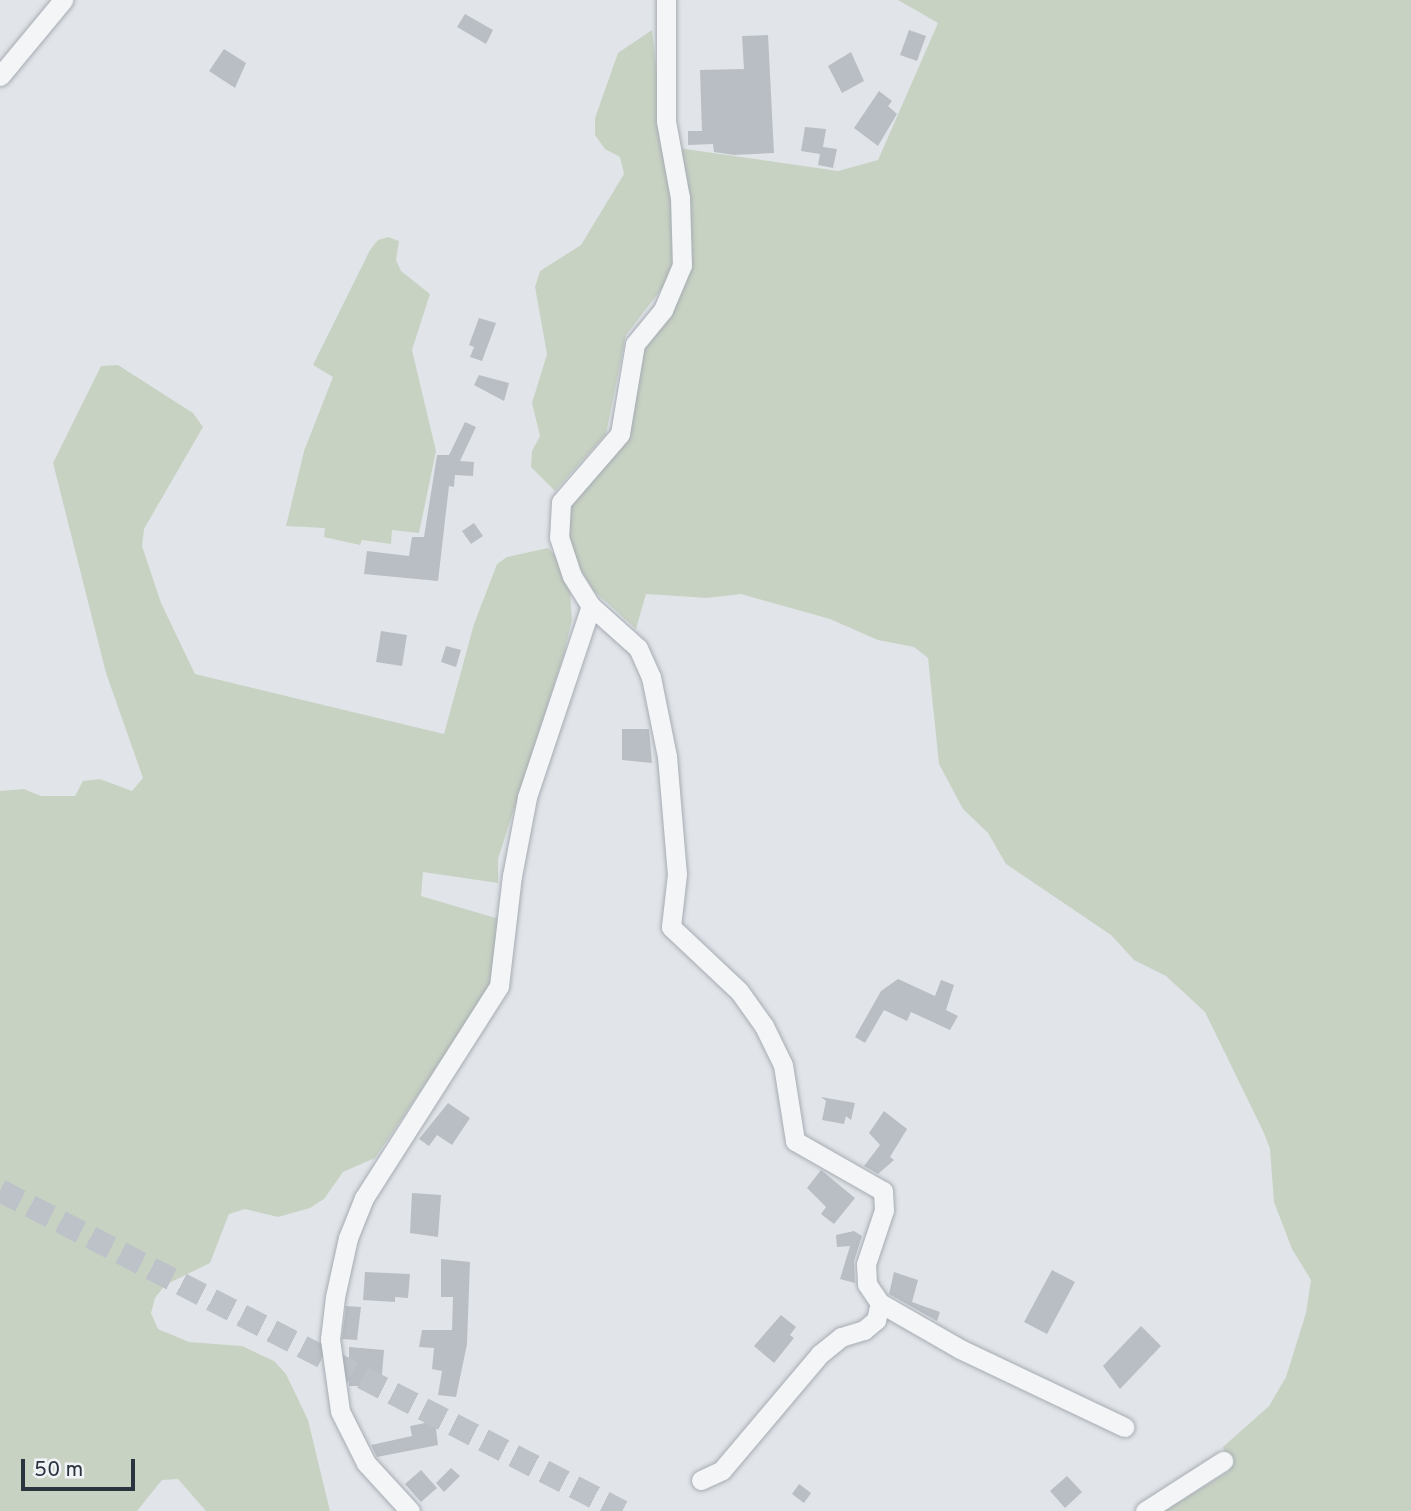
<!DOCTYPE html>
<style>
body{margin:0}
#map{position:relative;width:1411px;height:1511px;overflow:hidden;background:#e1e5e9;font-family:Overpass,sans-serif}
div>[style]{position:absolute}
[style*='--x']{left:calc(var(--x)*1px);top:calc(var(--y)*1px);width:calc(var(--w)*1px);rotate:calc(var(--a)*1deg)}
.green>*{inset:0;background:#c8d2c3}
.building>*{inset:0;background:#b9bec5}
.major-tunnel>*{height:23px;margin-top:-11.5px;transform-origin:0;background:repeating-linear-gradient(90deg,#bcc2c7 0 23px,transparent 0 34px)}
.roads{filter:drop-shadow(0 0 2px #a6acb3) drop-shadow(0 0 2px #a6acb3)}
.minor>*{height:19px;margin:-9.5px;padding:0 9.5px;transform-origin:9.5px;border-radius:9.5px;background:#f4f5f7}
span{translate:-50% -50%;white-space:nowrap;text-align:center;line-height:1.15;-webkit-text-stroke:7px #f1f3f6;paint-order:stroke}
.scale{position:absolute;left:21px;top:1459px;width:114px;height:32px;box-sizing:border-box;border:4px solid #2a343f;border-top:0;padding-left:9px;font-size:21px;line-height:24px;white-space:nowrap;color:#2a343f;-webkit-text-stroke:5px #f1f3f6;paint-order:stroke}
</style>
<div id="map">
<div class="green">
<i style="clip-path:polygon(898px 0,1411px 0,1411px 1511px,1165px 1511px,1229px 1471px,1223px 1447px,1269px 1406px,1286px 1377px,1306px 1313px,1311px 1280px,1292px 1249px,1274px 1202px,1270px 1149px,1264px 1133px,1205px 1012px,1166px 976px,1134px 960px,1111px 935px,1006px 864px,988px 833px,963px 809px,939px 764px,928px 658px,914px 647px,878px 640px,830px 619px,741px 594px,707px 598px,646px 594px,636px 629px,594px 591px,574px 559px,566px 526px,567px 510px,620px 444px,639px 349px,674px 303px,689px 273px,687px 201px,678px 148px,838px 171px,878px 160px,938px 23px)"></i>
<i style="clip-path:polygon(652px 30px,673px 213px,672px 266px,666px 283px,626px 335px,606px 434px,555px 491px,531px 467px,532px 451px,540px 436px,532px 403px,547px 354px,535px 287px,540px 271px,581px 245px,624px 174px,620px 157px,605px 149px,595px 135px,595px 118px,618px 53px)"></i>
<i style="clip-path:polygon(388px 237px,399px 241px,396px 260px,401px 271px,430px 294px,412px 350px,436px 451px,419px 533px,392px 530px,391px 544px,362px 540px,360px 545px,324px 537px,325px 528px,286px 526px,304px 451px,333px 377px,313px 365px,370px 250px,378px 240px)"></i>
<i style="clip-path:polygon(118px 365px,193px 413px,203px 427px,144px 529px,142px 546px,161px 603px,195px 674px,444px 734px,474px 624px,497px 564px,507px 557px,548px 548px,556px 556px,570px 592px,572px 619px,564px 654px,498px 859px,498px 883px,423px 872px,421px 896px,499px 919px,492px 982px,486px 994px,375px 1158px,343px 1172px,324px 1199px,310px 1208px,278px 1217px,245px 1209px,229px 1214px,210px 1263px,165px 1285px,155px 1298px,151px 1313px,158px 1329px,189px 1342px,242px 1346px,274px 1361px,286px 1374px,308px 1420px,330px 1511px,206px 1511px,178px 1479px,162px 1480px,137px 1511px,0 1511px,0 791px,24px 789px,41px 796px,75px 796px,83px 781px,100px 779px,132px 791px,143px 778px,106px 673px,53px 463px,101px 366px)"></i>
</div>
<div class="building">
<i style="clip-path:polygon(465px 14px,493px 30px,486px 44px,457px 27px)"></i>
<i style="clip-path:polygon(909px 30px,926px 36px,917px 61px,900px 55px)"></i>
<i style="clip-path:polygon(768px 35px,774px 153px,734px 155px,714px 152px,713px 144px,688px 145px,688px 131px,702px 131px,700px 70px,744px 69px,742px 36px)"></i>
<i style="clip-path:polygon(224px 49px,246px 63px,235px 88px,209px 71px)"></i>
<i style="clip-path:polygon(851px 52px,864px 81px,842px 93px,828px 66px)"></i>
<i style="clip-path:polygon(879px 91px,892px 101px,888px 106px,897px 114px,878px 146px,854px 128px)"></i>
<i style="clip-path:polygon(805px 127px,826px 129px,823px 147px,837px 149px,833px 168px,818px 165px,820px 154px,801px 151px)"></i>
<i style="clip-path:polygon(479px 318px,496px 323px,482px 361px,470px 357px,474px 347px,469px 345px)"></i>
<i style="clip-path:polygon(479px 375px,509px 383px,504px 401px,474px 385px)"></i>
<i style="clip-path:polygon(465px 422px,476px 427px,460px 461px,474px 462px,473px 476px,455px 475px,454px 487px,449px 486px,438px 581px,364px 574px,367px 551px,409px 556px,412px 537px,424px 537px,437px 455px,449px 455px)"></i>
<i style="clip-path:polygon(474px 523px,483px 536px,471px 544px,462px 531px)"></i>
<i style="clip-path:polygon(381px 631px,407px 635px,402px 666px,376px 662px)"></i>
<i style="clip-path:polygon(446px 646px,461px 650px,456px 667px,441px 662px)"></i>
<i style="clip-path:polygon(622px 729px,649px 729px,652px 763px,622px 760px)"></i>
<i style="clip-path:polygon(898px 979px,935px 996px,941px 980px,954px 985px,946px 1010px,958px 1016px,950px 1030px,911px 1012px,907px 1021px,884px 1010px,865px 1043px,855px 1037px,881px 991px)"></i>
<i style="clip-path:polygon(821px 1097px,855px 1103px,851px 1120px,846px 1116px,844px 1124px,822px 1120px,826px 1101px)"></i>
<i style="clip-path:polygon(448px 1103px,470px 1118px,452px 1145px,437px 1135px,429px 1146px,419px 1139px)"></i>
<i style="clip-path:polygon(884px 1111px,907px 1129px,890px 1157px,894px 1160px,878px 1174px,864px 1166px,880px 1145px,869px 1133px)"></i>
<i style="clip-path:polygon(821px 1170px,855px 1198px,834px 1224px,821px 1214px,826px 1207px,807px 1188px)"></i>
<i style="clip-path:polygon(412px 1193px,441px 1195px,438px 1237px,410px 1233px)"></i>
<i style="clip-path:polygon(854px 1231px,862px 1236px,854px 1261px,855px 1283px,840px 1279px,850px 1246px,837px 1247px,836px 1235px)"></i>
<i style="clip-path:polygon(441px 1259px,470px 1262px,467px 1344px,456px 1397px,438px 1395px,442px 1371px,432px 1369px,434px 1348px,419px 1347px,422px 1330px,452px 1330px,453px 1297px,441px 1297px)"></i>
<i style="clip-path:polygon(1052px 1270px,1075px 1282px,1047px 1334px,1024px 1322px)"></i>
<i style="clip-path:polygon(365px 1272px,410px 1274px,408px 1298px,395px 1297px,395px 1302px,363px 1300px)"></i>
<i style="clip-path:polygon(894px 1272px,918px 1280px,912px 1302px,940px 1312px,937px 1321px,889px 1294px)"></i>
<i style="clip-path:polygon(346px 1306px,361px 1307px,357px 1340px,342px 1339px)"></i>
<i style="clip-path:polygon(781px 1315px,796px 1327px,790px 1335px,794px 1338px,774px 1363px,754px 1346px)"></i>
<i style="clip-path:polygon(1141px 1326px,1161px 1346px,1120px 1389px,1103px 1366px)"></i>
<i style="clip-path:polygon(349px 1347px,384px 1350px,381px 1386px,349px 1386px)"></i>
<i style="clip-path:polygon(435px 1421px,438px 1445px,377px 1457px,371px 1445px,412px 1436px,410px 1426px)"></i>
<i style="clip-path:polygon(451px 1468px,460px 1476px,444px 1492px,436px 1483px)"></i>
<i style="clip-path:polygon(421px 1470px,437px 1488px,421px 1502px,405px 1484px)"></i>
<i style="clip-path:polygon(1067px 1476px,1082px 1492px,1065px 1508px,1050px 1491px)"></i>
<i style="clip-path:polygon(799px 1484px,811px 1493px,804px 1503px,792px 1494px)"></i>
</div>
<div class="major-tunnel">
<i style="--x:0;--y:1190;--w:700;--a:27.3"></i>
</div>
<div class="roads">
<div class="minor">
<i style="--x:666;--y:0;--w:121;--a:90"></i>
<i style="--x:666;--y:121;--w:78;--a:79.7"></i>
<i style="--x:680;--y:198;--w:67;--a:88.3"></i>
<i style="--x:682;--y:265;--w:49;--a:112.9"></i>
<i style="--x:663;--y:310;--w:44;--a:129.5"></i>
<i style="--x:635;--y:344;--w:91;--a:99.5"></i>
<i style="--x:620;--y:434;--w:90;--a:130.9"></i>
<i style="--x:561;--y:502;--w:35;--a:93"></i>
<i style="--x:559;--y:537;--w:41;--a:71.6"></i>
<i style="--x:572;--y:576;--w:36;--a:58"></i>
<i style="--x:591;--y:606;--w:63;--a:41.8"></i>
<i style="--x:638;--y:648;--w:32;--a:66"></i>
<i style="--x:651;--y:677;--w:81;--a:78.6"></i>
<i style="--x:667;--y:756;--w:118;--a:85.2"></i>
<i style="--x:677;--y:874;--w:53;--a:96.5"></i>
<i style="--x:671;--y:927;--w:93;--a:43.3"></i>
<i style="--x:739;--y:991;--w:43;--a:54.5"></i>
<i style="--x:764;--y:1026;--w:43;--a:64"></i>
<i style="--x:783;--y:1065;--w:77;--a:81"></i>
<i style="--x:795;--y:1141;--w:101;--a:29.6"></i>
<i style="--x:883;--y:1191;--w:19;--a:87"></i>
<i style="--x:884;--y:1210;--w:57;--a:108.4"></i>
<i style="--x:866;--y:1264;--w:20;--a:87"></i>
<i style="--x:867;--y:1284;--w:23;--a:56"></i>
<i style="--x:880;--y:1303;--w:92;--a:29.9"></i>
<i style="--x:960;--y:1349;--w:182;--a:25.4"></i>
<i style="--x:0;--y:76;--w:99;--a:-50.3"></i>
<i style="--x:701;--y:1480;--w:23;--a:-25"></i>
<i style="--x:722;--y:1470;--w:152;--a:-49.8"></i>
<i style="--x:820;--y:1354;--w:27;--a:-39"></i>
<i style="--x:841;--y:1337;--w:24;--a:-17"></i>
<i style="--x:864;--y:1330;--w:16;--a:-40"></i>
<i style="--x:876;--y:1320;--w:17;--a:-77"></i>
<i style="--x:410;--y:1511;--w:65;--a:-132.5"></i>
<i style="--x:366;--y:1463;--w:58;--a:-116.6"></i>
<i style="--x:340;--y:1411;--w:73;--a:-97.9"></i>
<i style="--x:330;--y:1339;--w:42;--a:-83.2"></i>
<i style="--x:335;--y:1297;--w:60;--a:-77.6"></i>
<i style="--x:348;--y:1238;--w:43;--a:-68.2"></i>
<i style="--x:364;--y:1198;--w:251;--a:-57.5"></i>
<i style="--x:499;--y:986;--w:111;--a:-83.3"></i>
<i style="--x:512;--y:876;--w:80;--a:-79.2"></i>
<i style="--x:527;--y:797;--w:201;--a:-71.5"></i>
<i style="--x:1145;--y:1511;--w:93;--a:-32.7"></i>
</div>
</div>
<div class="scale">50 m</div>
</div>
